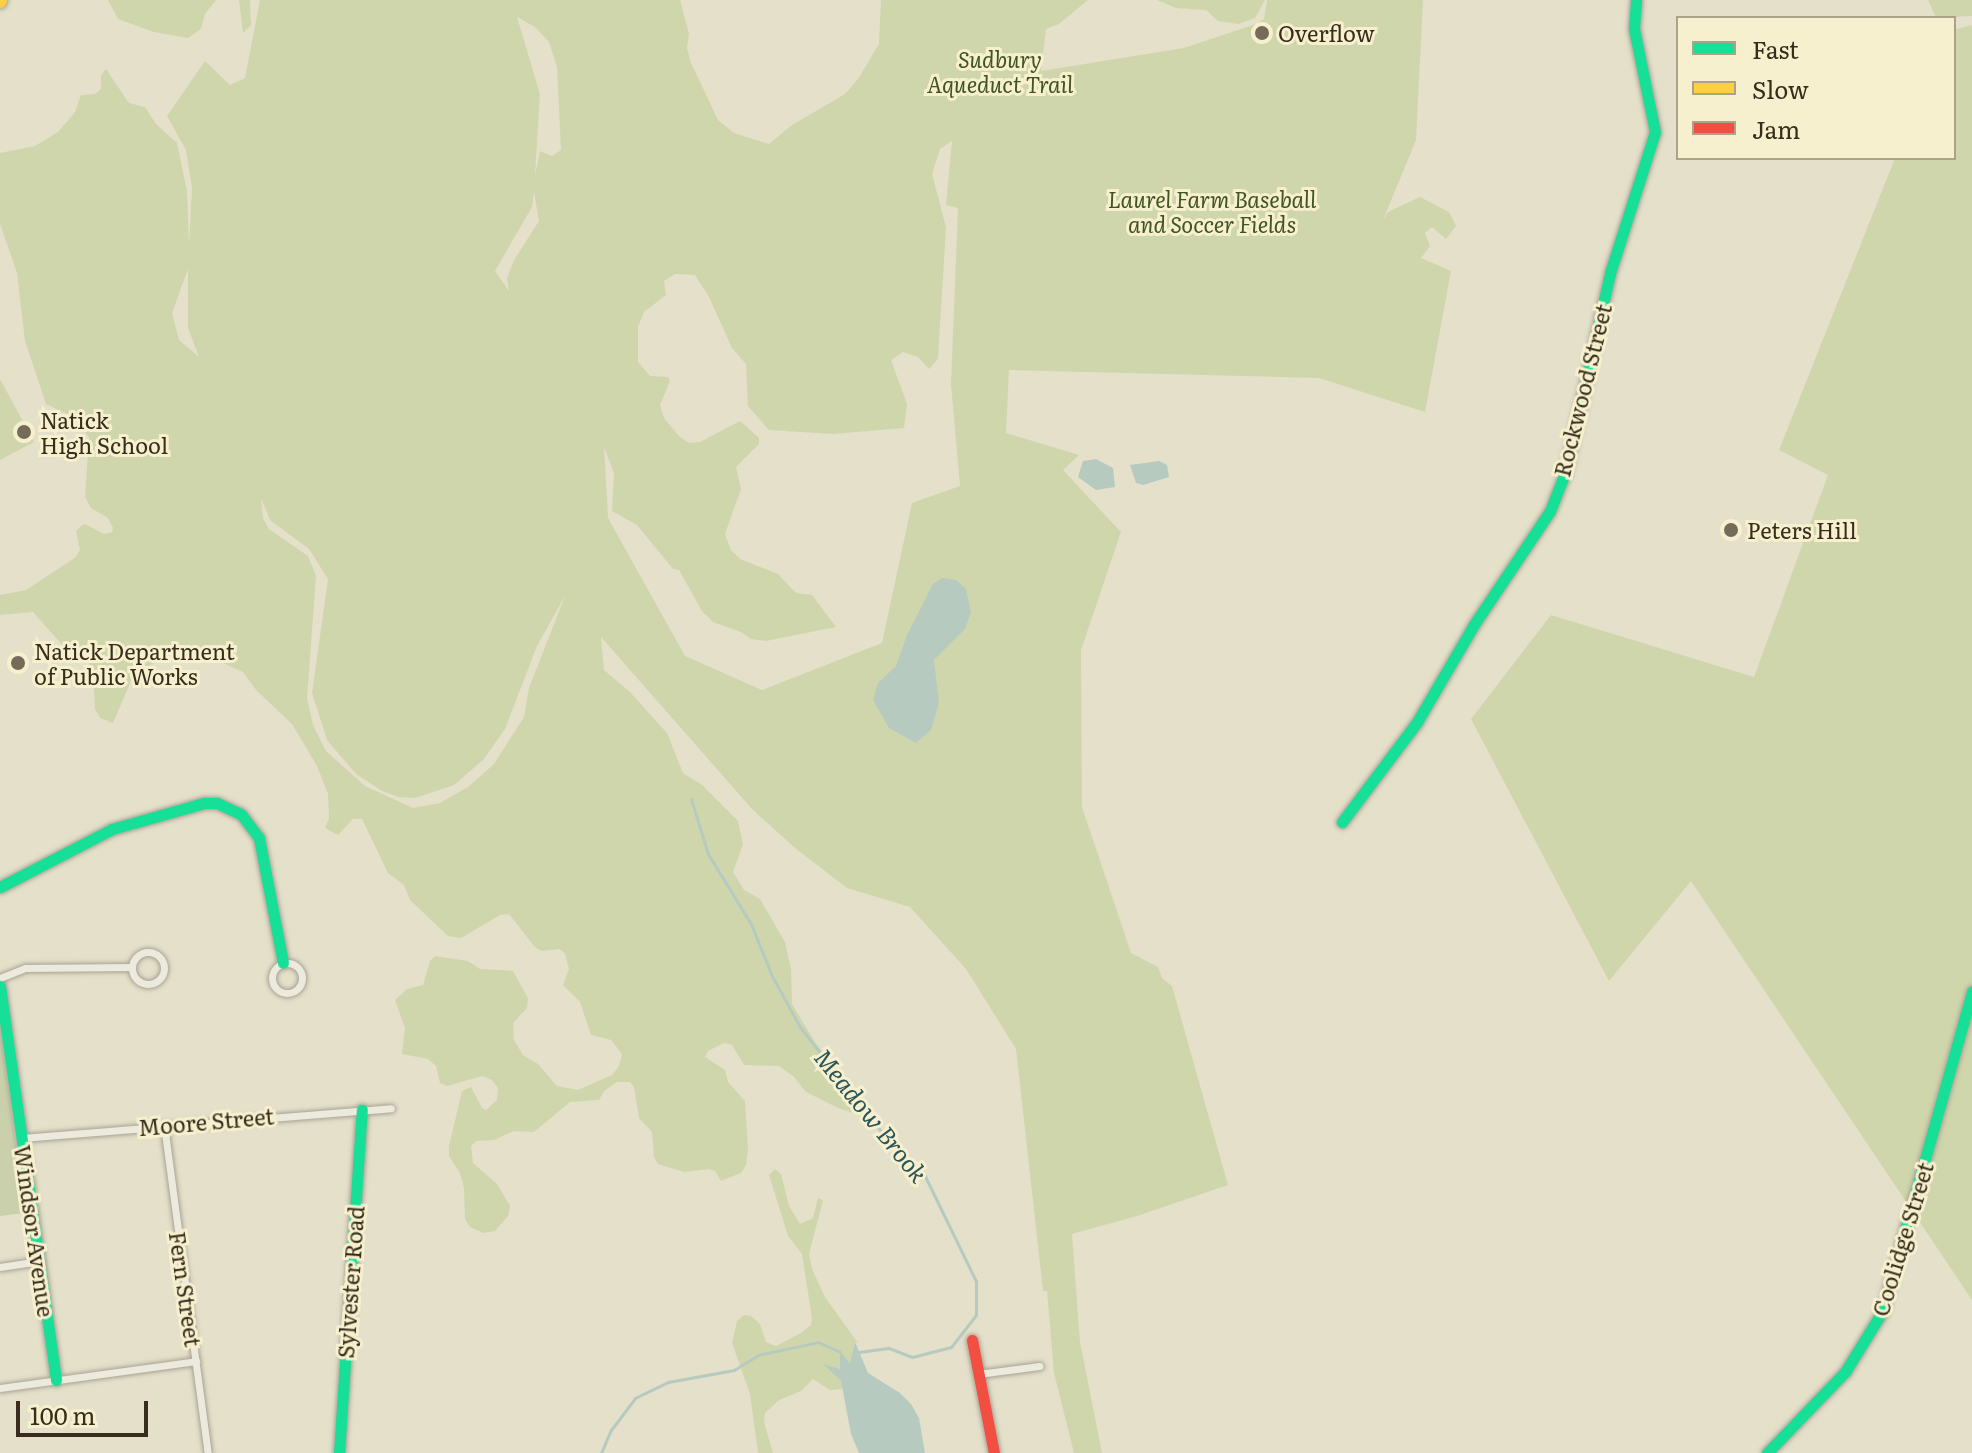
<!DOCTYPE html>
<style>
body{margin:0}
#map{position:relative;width:1972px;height:1453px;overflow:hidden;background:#e4e0ca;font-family:Literata,serif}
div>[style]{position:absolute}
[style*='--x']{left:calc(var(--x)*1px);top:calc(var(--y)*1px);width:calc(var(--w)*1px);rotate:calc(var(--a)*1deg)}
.green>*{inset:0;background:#d0d6ac}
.cemetery>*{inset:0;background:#cbd0ac}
.water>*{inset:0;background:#b6cac0}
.stream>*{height:3px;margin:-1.5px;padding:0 1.5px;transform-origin:1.5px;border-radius:1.5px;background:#b6cac0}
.roads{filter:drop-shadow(0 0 2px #a9a494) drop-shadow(0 0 2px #a9a494)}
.street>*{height:7px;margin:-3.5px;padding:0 3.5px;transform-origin:3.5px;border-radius:3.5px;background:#ece9dd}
.street>.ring{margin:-3.5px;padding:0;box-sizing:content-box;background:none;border:7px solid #ece9dd;border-radius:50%}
.fast>*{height:11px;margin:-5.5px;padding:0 5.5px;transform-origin:5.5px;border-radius:5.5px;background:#16e098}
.slow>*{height:11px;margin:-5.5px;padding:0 5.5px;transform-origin:5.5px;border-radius:5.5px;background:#ffcf43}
.jam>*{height:11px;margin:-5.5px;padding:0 5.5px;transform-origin:5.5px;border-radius:5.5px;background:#f24e42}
.dots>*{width:22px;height:22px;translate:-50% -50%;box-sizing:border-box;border:4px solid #f7f0cf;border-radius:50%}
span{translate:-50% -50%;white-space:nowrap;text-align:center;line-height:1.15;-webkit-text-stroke:6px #f7f0cf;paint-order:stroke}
.poi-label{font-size:22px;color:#382d1c}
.left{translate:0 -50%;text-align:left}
.park-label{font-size:22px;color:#415522;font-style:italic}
.street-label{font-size:22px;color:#382d1c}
.water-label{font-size:24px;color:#2b5558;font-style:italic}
.legend{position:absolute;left:1676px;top:16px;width:280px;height:144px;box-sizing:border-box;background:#f7f0cf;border:2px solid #aba287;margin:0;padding:10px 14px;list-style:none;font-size:24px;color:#382d1c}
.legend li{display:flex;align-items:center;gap:16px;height:40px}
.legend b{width:40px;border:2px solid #aba287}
.scale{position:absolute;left:16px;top:1401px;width:132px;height:36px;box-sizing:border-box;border:4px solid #382d1c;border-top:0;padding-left:10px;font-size:24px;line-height:28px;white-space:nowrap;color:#382d1c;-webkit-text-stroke:6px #f7f0cf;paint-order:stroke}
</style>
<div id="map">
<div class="green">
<i style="clip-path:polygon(108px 0,216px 0,205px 14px,201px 29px,188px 38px,154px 32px,118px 19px)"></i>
<i style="clip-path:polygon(239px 0,250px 0,251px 25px,243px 33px)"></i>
<i style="clip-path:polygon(evenodd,260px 0,680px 0,689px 34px,687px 48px,691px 63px,718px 120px,734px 133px,769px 144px,792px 125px,845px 94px,858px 79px,879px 44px,881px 0,1088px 0,1059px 24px,1046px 29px,1041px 71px,1184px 48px,1256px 24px,1264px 19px,1267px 0,1423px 0,1416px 140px,1383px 220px,1388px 212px,1420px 197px,1449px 212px,1456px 226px,1446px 239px,1432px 227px,1425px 233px,1430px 246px,1421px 258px,1451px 271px,1425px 412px,1319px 378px,1009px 370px,1006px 433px,1079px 455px,1063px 470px,1121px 532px,1081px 650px,1082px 807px,1131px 953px,1158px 967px,1162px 978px,1172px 986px,1228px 1185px,1137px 1216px,1072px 1234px,1080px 1342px,1102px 1453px,1074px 1453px,1054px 1373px,1047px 1291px,1043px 1291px,1016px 1049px,966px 969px,910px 907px,847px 888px,795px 848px,752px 809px,601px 637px,604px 670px,630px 692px,667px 733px,683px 773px,702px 785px,738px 821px,743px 844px,733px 872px,744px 890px,760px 899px,785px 942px,791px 969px,792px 1004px,815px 1042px,875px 1120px,838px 1108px,806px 1092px,794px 1077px,779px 1066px,744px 1065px,732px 1045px,724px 1043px,708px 1051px,705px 1057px,725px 1070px,728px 1082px,745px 1101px,748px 1150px,746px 1165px,741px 1173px,721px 1181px,715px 1171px,709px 1169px,684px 1172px,658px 1164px,654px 1157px,652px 1132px,639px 1118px,634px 1087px,630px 1082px,617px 1082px,604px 1091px,599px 1100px,570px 1102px,534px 1132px,514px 1131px,494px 1140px,476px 1141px,471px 1146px,473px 1163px,497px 1184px,510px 1206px,508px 1216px,495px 1231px,483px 1233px,470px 1227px,465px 1219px,464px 1188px,460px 1173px,449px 1156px,449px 1146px,462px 1091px,471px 1087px,482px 1108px,486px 1110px,497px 1100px,498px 1088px,492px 1080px,482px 1076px,447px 1086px,440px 1083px,436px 1066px,428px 1059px,402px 1054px,405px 1028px,395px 1000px,407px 989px,423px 985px,430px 961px,435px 956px,468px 961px,480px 969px,513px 971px,528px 998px,527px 1008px,513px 1023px,514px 1040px,523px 1055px,538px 1064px,557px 1086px,578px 1090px,612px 1075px,619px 1066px,622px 1054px,611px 1040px,591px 1035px,580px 1002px,563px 985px,569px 969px,565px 954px,560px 949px,541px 951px,534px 946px,509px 914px,500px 915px,461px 938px,448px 936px,410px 900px,404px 885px,388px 873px,362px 819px,353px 819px,338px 835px,325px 828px,329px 818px,328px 794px,317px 766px,292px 724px,256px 690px,243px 672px,190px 648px,181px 648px,134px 674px,113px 723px,100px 718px,95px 709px,93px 670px,85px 657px,65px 648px,33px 612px,0 615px,0 595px,26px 590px,76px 557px,80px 550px,76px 531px,81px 526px,85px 524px,104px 534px,112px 532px,113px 528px,108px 518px,91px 508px,85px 497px,89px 437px,72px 416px,46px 404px,25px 341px,17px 273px,0 224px,0 153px,35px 146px,58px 132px,75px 112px,81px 95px,95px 94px,101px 89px,101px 75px,106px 69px,129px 103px,145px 107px,156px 124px,177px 143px,187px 191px,189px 245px,192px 188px,186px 150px,167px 116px,205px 61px,230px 85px,245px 78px,260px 0,517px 17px,535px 27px,549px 42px,557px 67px,561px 150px,552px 156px,540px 151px,535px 175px,540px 94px,517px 17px,260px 0,952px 141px,946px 205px,958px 208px,951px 384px,960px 486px,912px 503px,882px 643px,762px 690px,685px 656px,608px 518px,604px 447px,614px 473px,612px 511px,637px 525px,673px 569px,679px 570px,702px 611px,713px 622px,741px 632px,751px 639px,766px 641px,836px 627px,812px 595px,796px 593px,778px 574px,740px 559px,731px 550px,725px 534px,741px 489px,736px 467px,759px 444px,759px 438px,740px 421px,700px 442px,689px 443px,679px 436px,664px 418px,660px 405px,670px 381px,668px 377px,650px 376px,638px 362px,638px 327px,644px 312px,666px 295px,664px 281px,675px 274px,695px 275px,709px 297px,732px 348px,746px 364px,748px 406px,769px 430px,833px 434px,904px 428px,907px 404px,891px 360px,903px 352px,918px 357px,929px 369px,938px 359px,946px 227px,932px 174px,940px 149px,952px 141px,260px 0,534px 192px,539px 221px,514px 260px,507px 278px,509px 291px,495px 271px,532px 207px,534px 192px,260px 0,188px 269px,188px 328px,199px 357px,179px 340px,172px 313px,188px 269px,260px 0,261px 498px,270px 520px,309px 549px,328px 579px,312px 693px,327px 740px,356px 774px,382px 791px,399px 797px,415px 798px,454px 785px,484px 759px,505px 729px,537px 646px,565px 596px,529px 688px,524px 717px,494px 764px,468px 787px,440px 803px,413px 808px,365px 786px,326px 751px,313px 725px,307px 698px,316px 576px,308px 556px,269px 529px,263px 518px,261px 498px)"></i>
<i style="clip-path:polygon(1157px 0,1265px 0,1255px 18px,1238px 24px,1218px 21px,1206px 10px,1176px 8px)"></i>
<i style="clip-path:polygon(1928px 0,1972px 0,1972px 16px,1936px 18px)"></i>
<i style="clip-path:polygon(1972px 25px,1972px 1300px,1691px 881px,1609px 981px,1471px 719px,1551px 615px,1754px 677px,1828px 475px,1779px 450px,1895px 158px,1954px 158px,1954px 30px)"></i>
<i style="clip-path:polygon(0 379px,34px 442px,0 460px)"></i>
<i style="clip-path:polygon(775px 1169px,781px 1174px,789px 1206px,800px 1224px,813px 1218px,818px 1198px,823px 1200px,809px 1254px,812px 1269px,825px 1297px,858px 1343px,855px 1342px,850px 1364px,841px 1354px,840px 1369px,825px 1365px,841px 1381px,843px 1389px,830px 1390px,813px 1379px,801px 1391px,779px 1400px,765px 1413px,764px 1422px,773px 1453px,758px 1453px,750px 1394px,732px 1343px,737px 1321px,744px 1315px,751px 1316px,760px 1324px,766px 1342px,776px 1346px,801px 1333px,811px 1325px,812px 1318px,802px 1254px,788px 1236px,769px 1175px)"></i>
</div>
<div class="cemetery">
<i style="clip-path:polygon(0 1028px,25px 1213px,0 1216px)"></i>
</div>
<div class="water">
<i style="clip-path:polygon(1096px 459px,1113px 468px,1115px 487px,1096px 490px,1078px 477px,1083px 461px)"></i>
<i style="clip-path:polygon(1159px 461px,1167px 465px,1169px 477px,1143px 485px,1136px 483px,1130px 465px)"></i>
<i style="clip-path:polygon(942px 578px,956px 580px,966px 589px,971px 612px,965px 629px,934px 660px,939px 703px,931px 730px,916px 743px,889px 728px,873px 700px,878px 683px,896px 666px,907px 635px,933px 584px)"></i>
<i style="clip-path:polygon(855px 1342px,868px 1373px,900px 1393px,911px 1404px,919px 1418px,925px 1453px,859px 1453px,851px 1434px,841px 1381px,823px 1364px,840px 1369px,840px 1352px,850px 1363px)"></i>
</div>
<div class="stream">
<i style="--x:691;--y:799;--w:58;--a:72.8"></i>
<i style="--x:708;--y:854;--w:82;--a:58.4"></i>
<i style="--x:751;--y:924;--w:56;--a:68"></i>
<i style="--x:772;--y:976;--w:58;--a:61.2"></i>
<i style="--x:800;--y:1027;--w:170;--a:52.2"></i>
<i style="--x:904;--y:1161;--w:20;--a:27"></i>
<i style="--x:922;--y:1170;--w:123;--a:64.1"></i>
<i style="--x:976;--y:1281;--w:34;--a:90"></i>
<i style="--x:976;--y:1315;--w:41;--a:128"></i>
<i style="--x:951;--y:1347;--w:40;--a:165.6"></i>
<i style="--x:912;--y:1357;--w:26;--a:-159"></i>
<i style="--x:888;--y:1348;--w:29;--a:172"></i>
<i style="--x:601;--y:1453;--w:25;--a:-67"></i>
<i style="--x:611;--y:1430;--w:40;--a:-53"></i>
<i style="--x:635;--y:1398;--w:37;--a:-26"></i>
<i style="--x:668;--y:1382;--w:67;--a:-10.3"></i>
<i style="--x:734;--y:1370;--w:28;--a:-32"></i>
<i style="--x:758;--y:1355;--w:61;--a:-12.2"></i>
<i style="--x:818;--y:1342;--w:24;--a:24"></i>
</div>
<div class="roads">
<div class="street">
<i class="ring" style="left:132px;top:952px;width:25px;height:25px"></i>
<i class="ring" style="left:272px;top:963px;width:23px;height:23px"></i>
<i style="--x:0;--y:978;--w:27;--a:-22"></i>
<i style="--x:25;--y:968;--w:107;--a:-0.5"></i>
<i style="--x:164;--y:1125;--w:331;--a:82.4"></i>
<i style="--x:22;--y:1138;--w:370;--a:-4.6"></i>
<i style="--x:0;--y:1267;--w:40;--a:-8.5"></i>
<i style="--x:978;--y:1374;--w:62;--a:-7.5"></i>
<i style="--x:0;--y:1388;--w:198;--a:-7.8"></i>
</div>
<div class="fast">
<i style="--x:1342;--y:822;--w:125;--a:-53.1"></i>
<i style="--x:1417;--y:722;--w:111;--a:-59.7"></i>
<i style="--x:1473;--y:626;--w:138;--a:-56.2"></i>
<i style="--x:1550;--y:511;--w:41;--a:-68.5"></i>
<i style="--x:1565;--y:473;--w:205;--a:-77.3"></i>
<i style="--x:1610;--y:273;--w:148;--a:-72.3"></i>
<i style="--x:1655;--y:132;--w:105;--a:-101.5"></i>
<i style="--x:1634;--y:29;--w:29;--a:-86"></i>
<i style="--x:0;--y:887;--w:126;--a:-27.4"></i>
<i style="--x:112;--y:829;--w:96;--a:-15.8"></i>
<i style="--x:204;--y:803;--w:13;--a:0"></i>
<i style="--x:217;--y:803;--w:26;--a:25"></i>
<i style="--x:241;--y:814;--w:30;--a:53"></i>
<i style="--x:259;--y:838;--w:127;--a:79.1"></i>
<i style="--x:0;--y:986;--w:398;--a:81.9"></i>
<i style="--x:339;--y:1453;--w:344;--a:-86.2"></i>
<i style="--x:1767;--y:1453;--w:112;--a:-46.1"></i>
<i style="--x:1845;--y:1372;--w:70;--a:-58.3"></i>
<i style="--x:1882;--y:1312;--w:333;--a:-74.3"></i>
</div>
<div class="slow">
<i style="--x:0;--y:2;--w:2;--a:-63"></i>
</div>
<div class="jam">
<i style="--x:972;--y:1340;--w:115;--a:79"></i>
</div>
</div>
<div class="dots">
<i style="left:1262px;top:33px;background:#746c59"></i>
<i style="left:24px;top:432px;background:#746c59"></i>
<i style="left:1731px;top:530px;background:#746c59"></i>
<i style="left:18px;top:663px;background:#746c59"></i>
</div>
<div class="poi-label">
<span class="left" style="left:1278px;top:33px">Overflow</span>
<span class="left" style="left:40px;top:432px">Natick<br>High School</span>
<span class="left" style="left:1747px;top:530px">Peters Hill</span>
<span class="left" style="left:34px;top:663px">Natick Department<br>of Public Works</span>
</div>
<div class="park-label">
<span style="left:1000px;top:71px">Sudbury<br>Aqueduct Trail</span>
<span style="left:1212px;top:211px">Laurel Farm Baseball<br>and Soccer Fields</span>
</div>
<div class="street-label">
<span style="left:1582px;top:390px;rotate:-76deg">Rockwood Street</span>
<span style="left:206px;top:1121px;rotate:-5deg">Moore Street</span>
<span style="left:35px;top:1231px;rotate:82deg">Windsor Avenue</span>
<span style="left:1902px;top:1239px;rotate:-73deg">Coolidge Street</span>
<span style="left:350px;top:1282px;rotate:-86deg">Sylvester Road</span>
<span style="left:186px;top:1289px;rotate:82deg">Fern Street</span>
</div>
<div class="water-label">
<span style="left:872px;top:1115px;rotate:51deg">Meadow Brook</span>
</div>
<ul class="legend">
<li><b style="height:10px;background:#16e098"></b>Fast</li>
<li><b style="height:10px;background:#ffcf43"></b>Slow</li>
<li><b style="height:10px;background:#f24e42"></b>Jam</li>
</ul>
<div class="scale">100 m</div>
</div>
